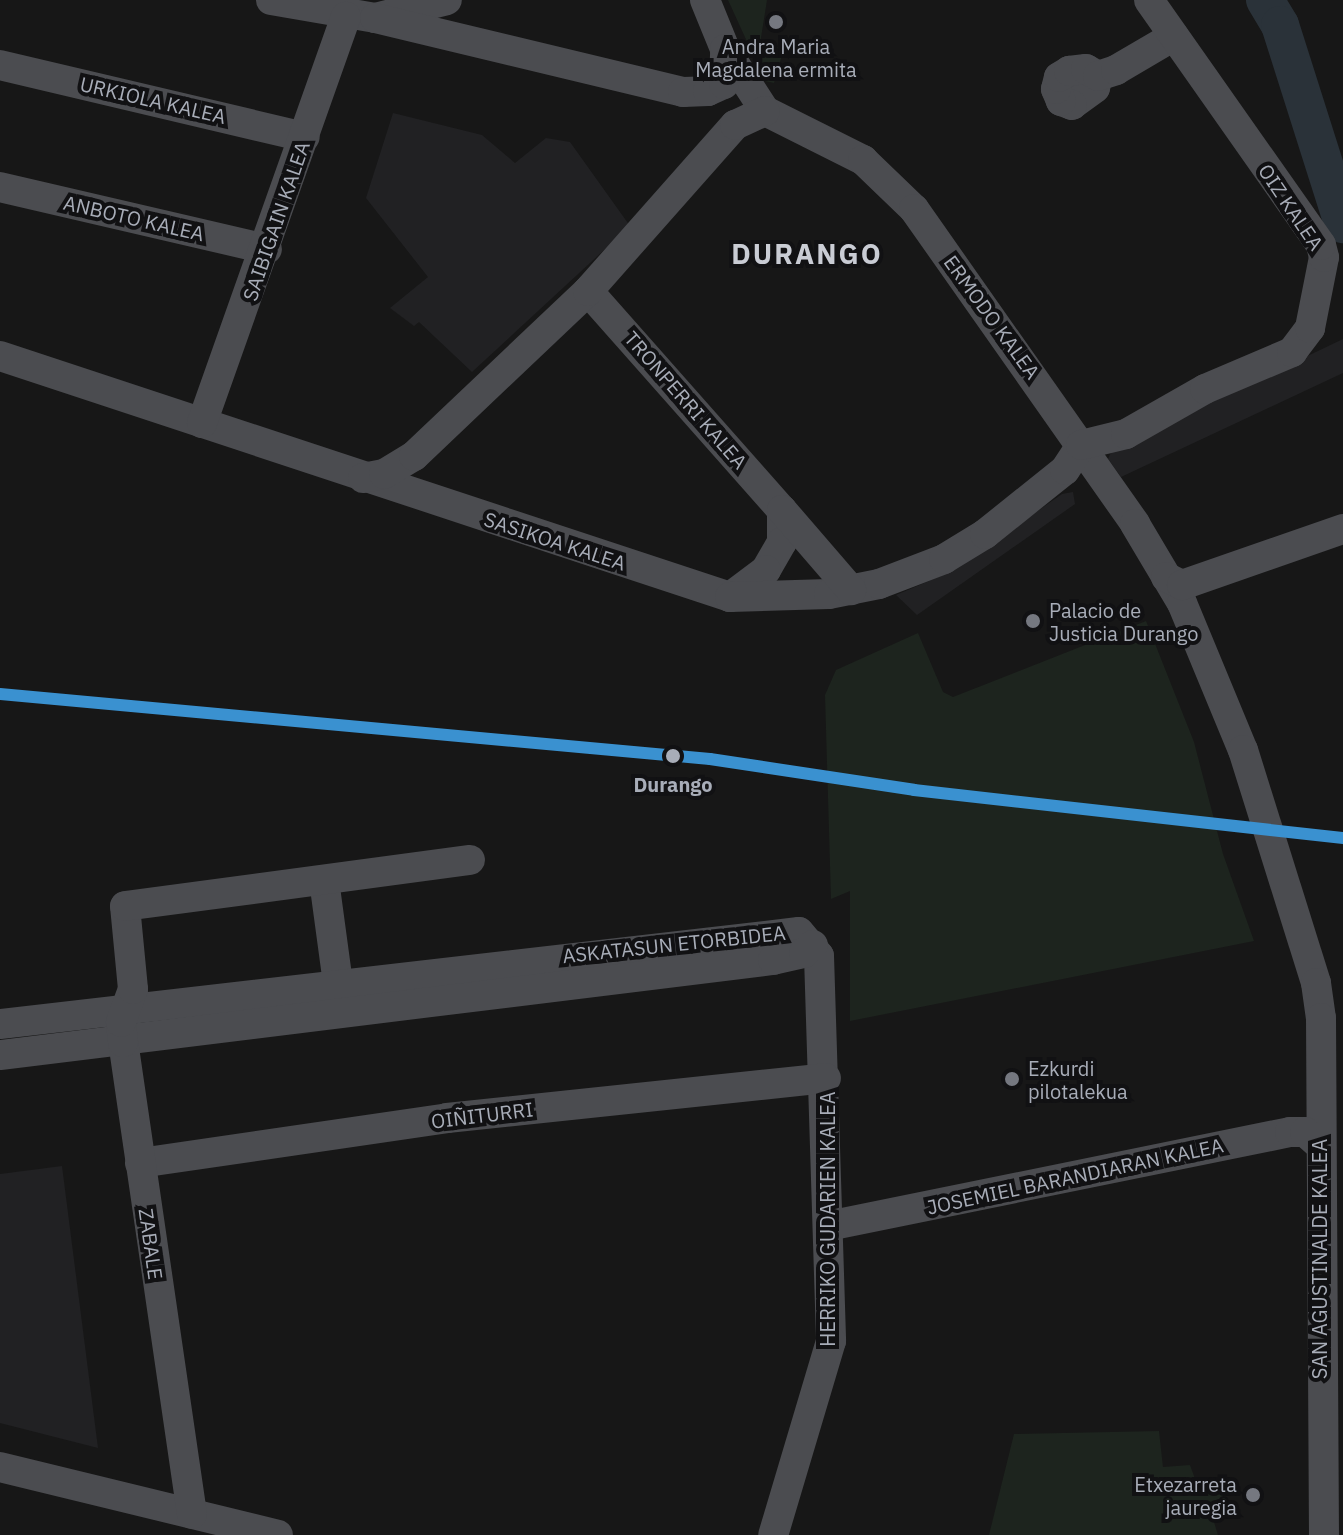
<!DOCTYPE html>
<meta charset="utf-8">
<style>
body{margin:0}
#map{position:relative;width:1343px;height:1535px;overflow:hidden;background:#171717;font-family:"IBM Plex Sans",sans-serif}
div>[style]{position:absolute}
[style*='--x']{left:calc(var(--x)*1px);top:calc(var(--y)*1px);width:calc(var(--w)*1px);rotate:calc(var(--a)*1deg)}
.built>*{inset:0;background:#212123}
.green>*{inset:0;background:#1d241e}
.river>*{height:38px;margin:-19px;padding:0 19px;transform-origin:19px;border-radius:19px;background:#2a3239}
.minor>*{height:30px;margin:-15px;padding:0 15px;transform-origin:15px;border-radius:15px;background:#4b4c50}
.rail-1>*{height:12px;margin:-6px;padding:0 6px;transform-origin:6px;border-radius:6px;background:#3a91d0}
.dots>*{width:22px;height:22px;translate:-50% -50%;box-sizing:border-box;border:4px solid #111113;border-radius:50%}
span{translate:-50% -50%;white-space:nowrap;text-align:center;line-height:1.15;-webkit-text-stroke:8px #111113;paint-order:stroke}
.poi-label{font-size:20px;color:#a8adb8}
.left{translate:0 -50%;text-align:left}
.right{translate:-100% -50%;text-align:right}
.street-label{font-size:20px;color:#a8adb8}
.stop-label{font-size:20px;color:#a8adb8;font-weight:700}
.district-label{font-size:28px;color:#c9ccd4;font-weight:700;letter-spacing:2px}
</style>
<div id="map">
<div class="built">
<i style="clip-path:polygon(393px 113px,482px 135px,515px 163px,546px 138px,570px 142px,630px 226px,472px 372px,419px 322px,414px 326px,390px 308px,428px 277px,366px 198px)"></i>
<i style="clip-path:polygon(1343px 339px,1343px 373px,1121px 477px,1108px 459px,1112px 450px)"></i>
<i style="clip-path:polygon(1073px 492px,1075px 504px,917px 615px,896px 595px,950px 572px,1062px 494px)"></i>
<i style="clip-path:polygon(62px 1166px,98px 1448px,0 1423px,0 1174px)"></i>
</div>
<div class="green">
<i style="clip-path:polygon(728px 0,767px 0,760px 44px,784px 48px,774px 83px,765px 81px)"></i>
<i style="clip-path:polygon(1146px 621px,1194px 742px,1223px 854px,1254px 941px,850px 1021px,850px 891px,831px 899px,825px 695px,836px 670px,918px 633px,943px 692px,953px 697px)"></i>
<i style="clip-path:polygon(1159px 1431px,1163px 1467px,1190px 1465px,1198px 1487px,1223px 1484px,1228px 1513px,1214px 1522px,1218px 1535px,989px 1535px,1014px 1434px)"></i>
</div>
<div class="river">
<i style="--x:1265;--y:0;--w:29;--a:59"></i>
<i style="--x:1280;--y:25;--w:209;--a:72.4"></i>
</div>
<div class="minor">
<i style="--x:271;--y:0;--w:106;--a:9.8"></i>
<i style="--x:375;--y:18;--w:74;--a:-14"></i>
<i style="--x:705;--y:0;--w:53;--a:67.8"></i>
<i style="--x:725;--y:49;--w:74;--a:57.2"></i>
<i style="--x:375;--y:18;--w:317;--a:13.5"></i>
<i style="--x:683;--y:92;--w:25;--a:-2"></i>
<i style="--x:708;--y:91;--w:17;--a:-24"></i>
<i style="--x:724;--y:84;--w:35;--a:-88"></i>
<i style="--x:0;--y:65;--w:313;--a:13.3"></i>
<i style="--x:1098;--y:76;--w:12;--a:104"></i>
<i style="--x:1095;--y:88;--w:29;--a:144"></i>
<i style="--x:1072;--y:105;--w:12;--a:-160"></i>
<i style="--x:1061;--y:101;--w:13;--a:-113"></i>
<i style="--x:1056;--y:89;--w:12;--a:-76"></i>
<i style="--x:1059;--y:77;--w:12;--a:-31"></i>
<i style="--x:1069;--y:71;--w:17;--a:-7"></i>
<i style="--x:1086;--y:69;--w:14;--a:30"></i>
<i style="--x:1098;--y:76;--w:19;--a:-18"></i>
<i style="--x:1116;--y:70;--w:67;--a:-30.4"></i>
<i style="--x:765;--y:111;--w:110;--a:26.6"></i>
<i style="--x:863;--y:160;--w:71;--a:43.9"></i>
<i style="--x:914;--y:209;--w:385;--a:54.9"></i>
<i style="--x:1135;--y:524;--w:92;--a:59.3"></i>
<i style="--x:1182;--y:603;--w:159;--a:67.5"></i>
<i style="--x:1243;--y:750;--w:244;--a:72.6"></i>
<i style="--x:1316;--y:983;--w:35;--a:82"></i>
<i style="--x:1321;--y:1018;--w:517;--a:89.67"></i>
<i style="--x:0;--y:187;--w:274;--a:13.1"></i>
<i style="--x:588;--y:291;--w:293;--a:48.5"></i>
<i style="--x:782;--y:510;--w:32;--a:90"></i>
<i style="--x:782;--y:542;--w:32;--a:120"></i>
<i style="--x:766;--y:570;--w:45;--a:143.1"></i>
<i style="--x:0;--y:356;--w:769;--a:18.27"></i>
<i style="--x:730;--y:597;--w:99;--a:-1.7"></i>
<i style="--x:829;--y:594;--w:51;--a:-11.3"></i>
<i style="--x:879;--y:584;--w:70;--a:-21"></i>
<i style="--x:944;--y:559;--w:48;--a:-31.4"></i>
<i style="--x:985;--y:534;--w:102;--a:-38.7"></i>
<i style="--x:1065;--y:470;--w:30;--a:-57"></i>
<i style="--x:1081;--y:445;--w:46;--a:-13.7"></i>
<i style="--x:1126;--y:434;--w:91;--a:-29.7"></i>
<i style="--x:1205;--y:389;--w:95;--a:-23"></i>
<i style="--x:1292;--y:352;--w:30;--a:-53"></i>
<i style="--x:1310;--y:328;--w:72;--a:-78.8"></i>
<i style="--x:1324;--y:257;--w:12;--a:-104"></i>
<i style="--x:1321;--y:245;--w:299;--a:-125.1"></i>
<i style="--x:202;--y:423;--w:431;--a:-70.5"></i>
<i style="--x:363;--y:478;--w:21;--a:-11"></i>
<i style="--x:384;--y:474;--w:35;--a:-31"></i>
<i style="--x:414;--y:456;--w:240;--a:-43.5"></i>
<i style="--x:588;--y:291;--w:222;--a:-48.5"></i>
<i style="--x:735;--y:125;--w:33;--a:-25"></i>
<i style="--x:782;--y:510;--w:106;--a:49.2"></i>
<i style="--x:1166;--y:577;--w:18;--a:27"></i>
<i style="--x:1182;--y:585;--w:170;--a:-19.2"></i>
<i style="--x:324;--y:880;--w:105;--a:82.3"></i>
<i style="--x:0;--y:1024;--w:804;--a:-6.57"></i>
<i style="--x:799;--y:932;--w:31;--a:50"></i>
<i style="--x:819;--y:956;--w:385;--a:88.2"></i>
<i style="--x:831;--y:1341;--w:202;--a:106.6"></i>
<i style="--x:0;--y:1055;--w:779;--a:-7.01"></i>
<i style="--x:773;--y:960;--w:32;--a:-13"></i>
<i style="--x:804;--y:953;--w:12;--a:-42"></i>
<i style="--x:140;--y:1163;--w:310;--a:-8.3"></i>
<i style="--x:447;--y:1118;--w:381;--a:-6"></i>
<i style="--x:828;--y:1226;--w:471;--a:-11.5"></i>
<i style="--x:1290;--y:1132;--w:15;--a:0"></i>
<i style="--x:1305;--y:1132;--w:18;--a:41"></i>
<i style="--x:0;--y:1467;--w:286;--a:13.7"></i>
<i style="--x:192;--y:1514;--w:477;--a:-98.3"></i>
<i style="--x:123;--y:1042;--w:20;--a:-96"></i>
<i style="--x:121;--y:1022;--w:35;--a:-70"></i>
<i style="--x:133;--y:989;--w:83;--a:-95.5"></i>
<i style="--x:125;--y:906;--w:348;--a:-7.6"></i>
</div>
<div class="rail-1">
<i style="--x:0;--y:694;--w:713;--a:5.23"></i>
<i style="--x:710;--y:759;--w:206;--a:8.6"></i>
<i style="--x:914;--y:790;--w:432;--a:6.4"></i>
</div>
<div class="dots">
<i style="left:776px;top:22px;background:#757880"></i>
<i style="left:1033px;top:621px;background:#757880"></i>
<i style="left:673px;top:756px;background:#a8adb8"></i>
<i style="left:1012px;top:1079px;background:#757880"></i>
<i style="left:1253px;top:1495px;background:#757880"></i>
</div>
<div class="poi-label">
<span style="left:776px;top:58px">Andra Maria<br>Magdalena ermita</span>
<span class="left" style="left:1049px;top:622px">Palacio de<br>Justicia Durango</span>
<span class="left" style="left:1028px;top:1080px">Ezkurdi<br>pilotalekua</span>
<span class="right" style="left:1237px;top:1496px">Etxezarreta<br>jauregia</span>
</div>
<div class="street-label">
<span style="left:153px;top:100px;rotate:13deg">URKIOLA KALEA</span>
<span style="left:1291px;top:207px;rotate:56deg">OIZ KALEA</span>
<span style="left:134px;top:218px;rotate:13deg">ANBOTO KALEA</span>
<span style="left:276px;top:221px;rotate:-71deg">SAIBIGAIN KALEA</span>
<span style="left:992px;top:317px;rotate:54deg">ERMODO KALEA</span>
<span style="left:686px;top:400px;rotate:49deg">TRONPERRI KALEA</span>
<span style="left:555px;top:541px;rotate:18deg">SASIKOA KALEA</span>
<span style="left:674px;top:944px;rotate:-6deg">ASKATASUN ETORBIDEA</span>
<span style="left:482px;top:1115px;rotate:-7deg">OIÑITURRI</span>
<span style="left:1075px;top:1176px;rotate:-12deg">JOSEMIEL BARANDIARAN KALEA</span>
<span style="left:827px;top:1219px;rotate:-90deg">HERRIKO GUDARIEN KALEA</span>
<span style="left:151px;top:1244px;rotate:82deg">ZABALE</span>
<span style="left:1319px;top:1259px;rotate:-90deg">SAN AGUSTINALDE KALEA</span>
</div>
<div class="stop-label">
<span style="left:673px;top:784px">Durango</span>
</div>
<div class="district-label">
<span style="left:807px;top:254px">DURANGO</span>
</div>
</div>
